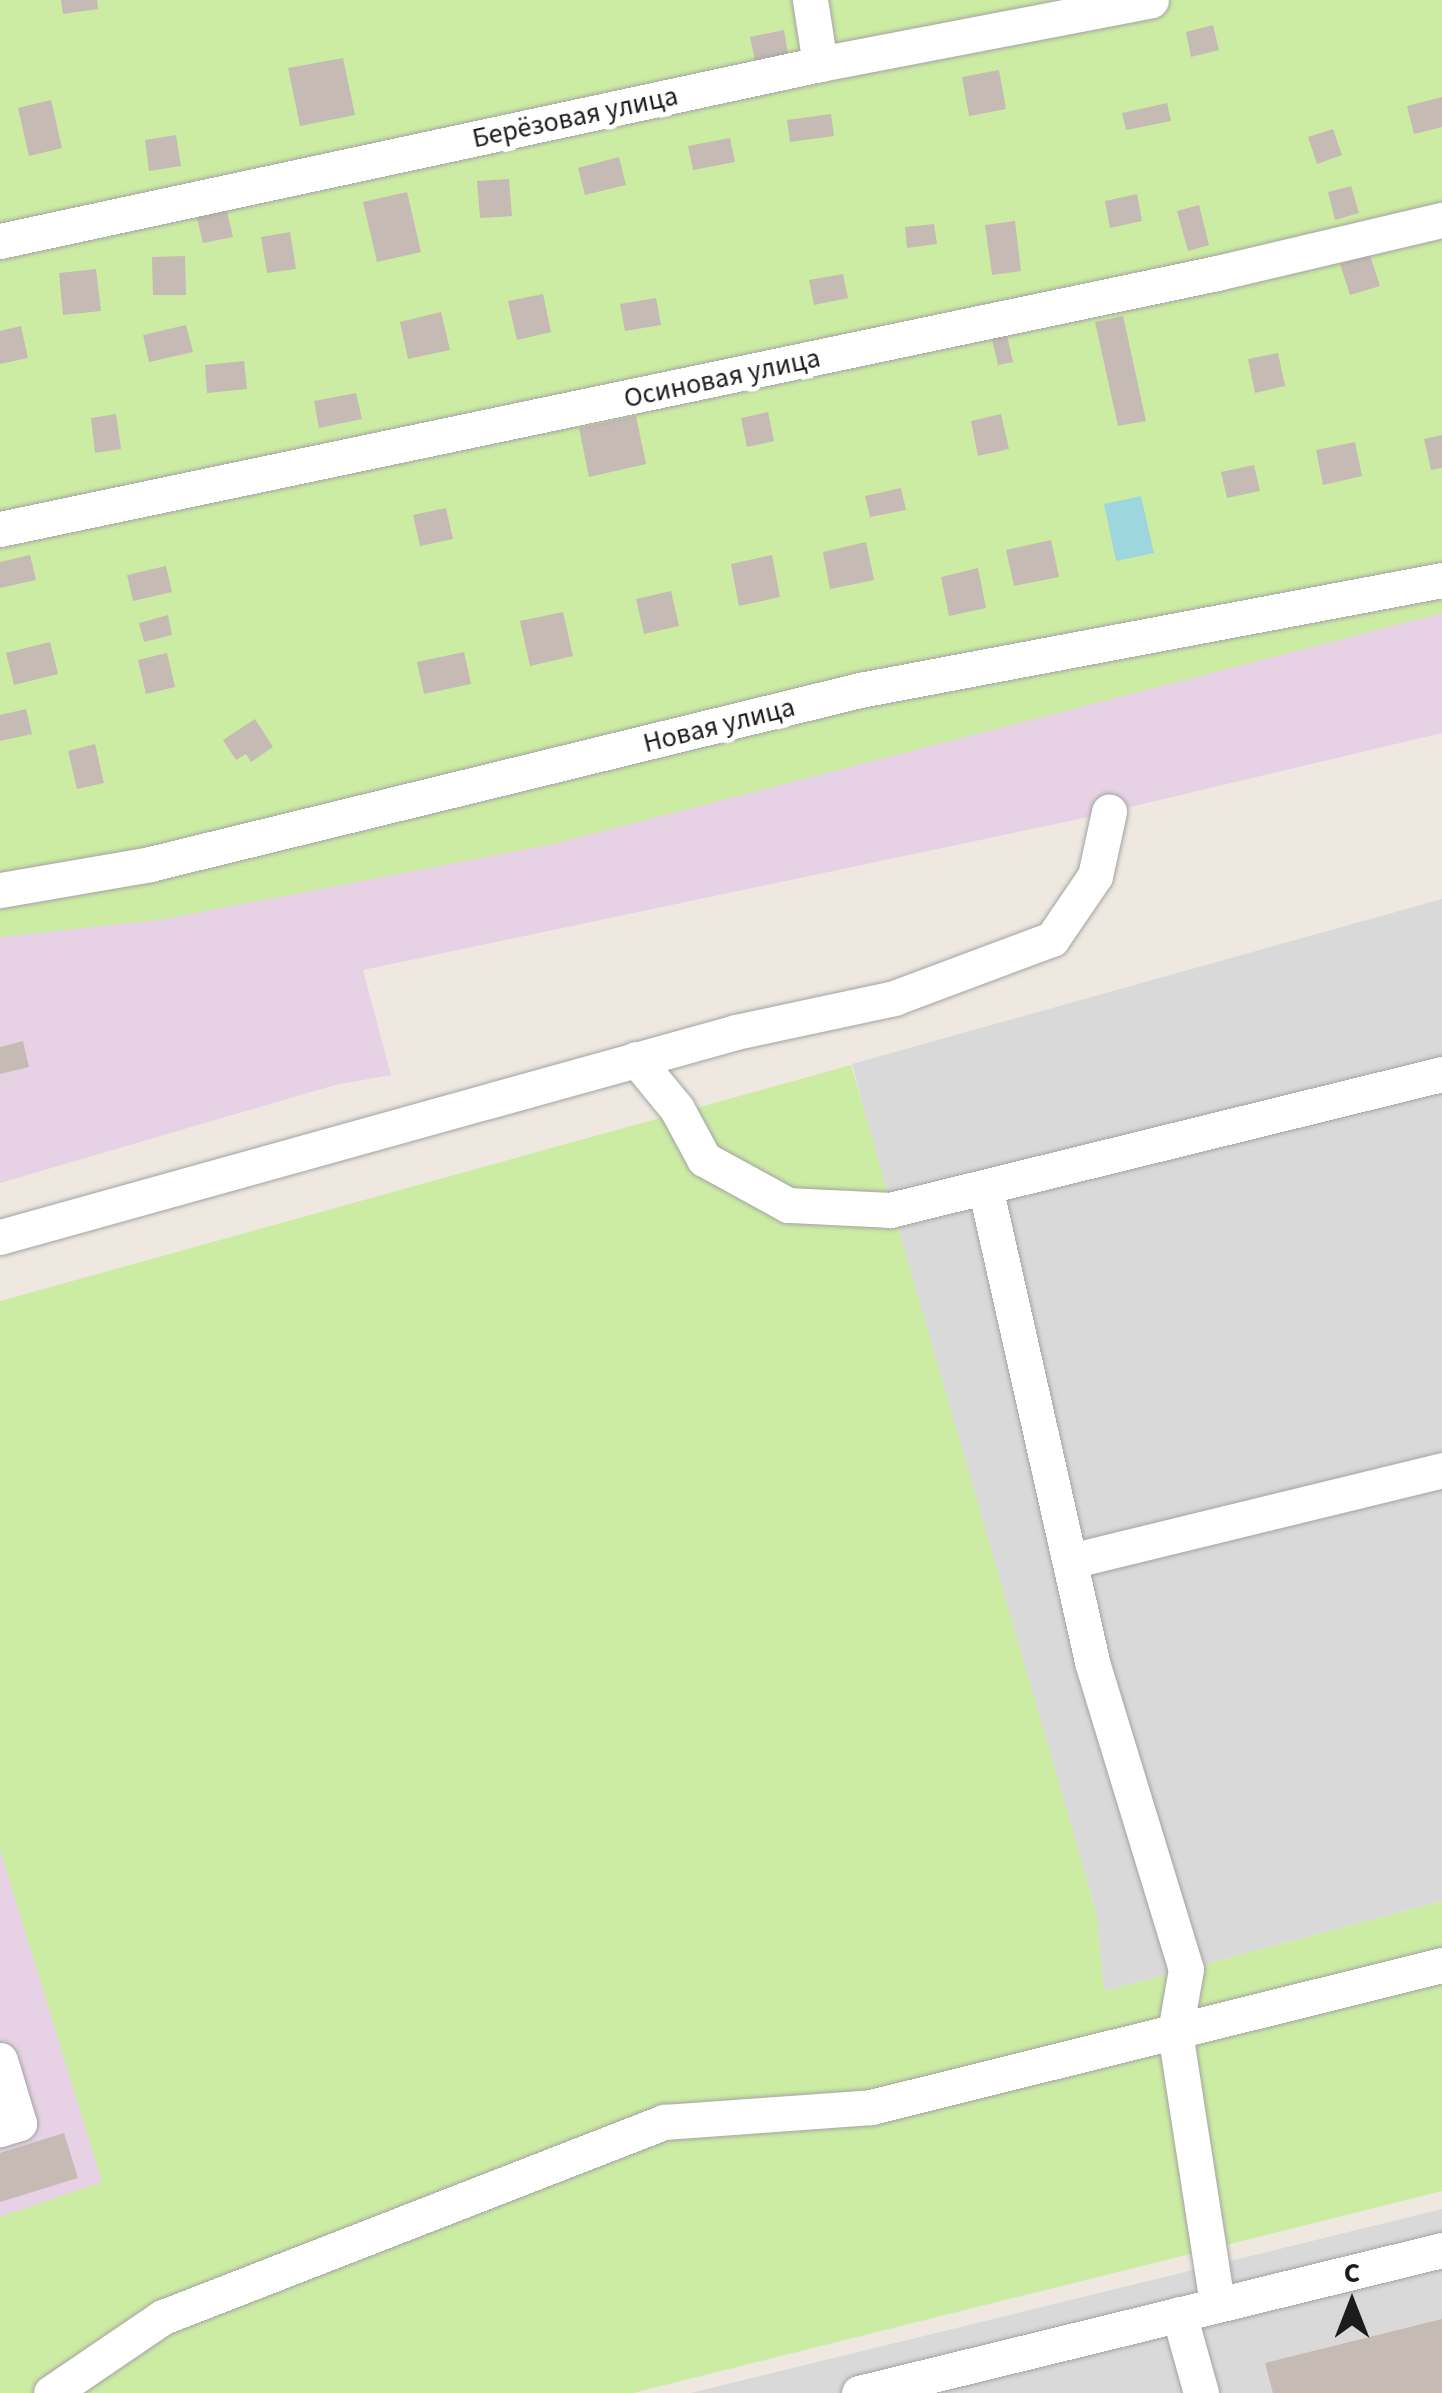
<!DOCTYPE html>
<meta charset="utf-8">
<style>
body{margin:0}
#map{position:relative;width:1442px;height:2393px;overflow:hidden;background:#eee8e1;font-family:"Source Sans 3",sans-serif}
div>[style]{position:absolute}
[style*='--x']{left:calc(var(--x)*1px);top:calc(var(--y)*1px);width:calc(var(--w)*1px);rotate:calc(var(--a)*1deg)}
.residential>*{inset:0;background:#dad9d9}
.industrial>*{inset:0;background:#e7d2e5}
.grass>*{inset:0;background:#cdeca3}
.water>*{inset:0;background:#9ed6de}
.building>*{inset:0;background:#c6bab4}
.roads{filter:drop-shadow(0 0 2px #a3a3a3) drop-shadow(0 0 2px #a3a3a3)}
.minor>*{height:35px;margin:-17.5px;padding:0 17.5px;transform-origin:17.5px;border-radius:17.5px;background:#fff}
span{translate:-50% -50%;white-space:nowrap;text-align:center;line-height:1.15;-webkit-text-stroke:10px #fff;paint-order:stroke}
.street-label{font-size:28px;color:#1c1c1c}
.north{position:absolute;left:1302px;top:2253px;width:100px;height:100px;-webkit-text-stroke:8px #fff;paint-order:stroke;rotate:0deg;font-size:28px;font-weight:700;line-height:40px;text-align:center;color:#1c1c1c}
.north::after{content:'';display:block;margin:auto;width:35px;height:45px;background:#1c1c1c;clip-path:polygon(50% 0,100% 100%,50% 72%,0 100%)}
</style>
<div id="map">
<div class="residential">
<i style="clip-path:polygon(1442px 899px,1442px 1901px,1104px 1991px,1095px 1907px,905px 1270px,852px 1064px)"></i>
<i style="clip-path:polygon(1442px 2209px,1442px 2393px,691px 2393px)"></i>
</div>
<div class="industrial">
<i style="clip-path:polygon(1442px 613px,1442px 733px,1084px 818px,363px 970px,391px 1075px,335px 1085px,0 1183px,0 937px,164px 919px,1040px 716px)"></i>
<i style="clip-path:polygon(0 1849px,102px 2182px,0 2217px)"></i>
</div>
<div class="grass">
<i style="clip-path:polygon(0 0,1442px 0,1442px 613px,553px 844px,164px 919px,0 937px)"></i>
<i style="clip-path:polygon(851px 1065px,1096px 1911px,1104px 1991px,1442px 1901px,1442px 2191px,633px 2393px,0 2393px,0 2217px,102px 2182px,0 1849px,0 1301px)"></i>
</div>
<div class="water">
<i style="clip-path:polygon(1141px 496px,1154px 553px,1116px 561px,1104px 504px)"></i>
</div>
<div class="building">
<i style="clip-path:polygon(61px 0,97px 0,98px 9px,63px 14px)"></i>
<i style="clip-path:polygon(1213px 25px,1219px 50px,1191px 57px,1186px 32px)"></i>
<i style="clip-path:polygon(784px 30px,788px 54px,755px 61px,750px 37px)"></i>
<i style="clip-path:polygon(343px 58px,355px 115px,300px 126px,288px 68px)"></i>
<i style="clip-path:polygon(999px 70px,1006px 109px,969px 116px,962px 77px)"></i>
<i style="clip-path:polygon(1442px 97px,1442px 127px,1414px 134px,1407px 106px)"></i>
<i style="clip-path:polygon(51px 100px,62px 148px,29px 156px,18px 108px)"></i>
<i style="clip-path:polygon(1167px 103px,1171px 121px,1126px 130px,1122px 113px)"></i>
<i style="clip-path:polygon(831px 114px,834px 136px,790px 142px,787px 120px)"></i>
<i style="clip-path:polygon(1333px 129px,1342px 155px,1317px 164px,1308px 137px)"></i>
<i style="clip-path:polygon(176px 135px,181px 166px,149px 171px,145px 140px)"></i>
<i style="clip-path:polygon(730px 138px,735px 162px,693px 170px,688px 146px)"></i>
<i style="clip-path:polygon(619px 157px,626px 185px,585px 195px,578px 168px)"></i>
<i style="clip-path:polygon(509px 179px,512px 216px,480px 218px,477px 181px)"></i>
<i style="clip-path:polygon(1351px 186px,1359px 213px,1335px 220px,1328px 192px)"></i>
<i style="clip-path:polygon(407px 192px,421px 252px,377px 262px,363px 202px)"></i>
<i style="clip-path:polygon(1137px 194px,1142px 221px,1110px 228px,1105px 201px)"></i>
<i style="clip-path:polygon(1199px 205px,1209px 245px,1188px 251px,1177px 211px)"></i>
<i style="clip-path:polygon(226px 207px,233px 237px,203px 243px,196px 214px)"></i>
<i style="clip-path:polygon(1015px 221px,1021px 271px,992px 275px,985px 225px)"></i>
<i style="clip-path:polygon(934px 224px,937px 244px,907px 248px,905px 227px)"></i>
<i style="clip-path:polygon(290px 232px,296px 269px,267px 273px,261px 237px)"></i>
<i style="clip-path:polygon(1370px 255px,1380px 286px,1350px 295px,1340px 264px)"></i>
<i style="clip-path:polygon(185px 256px,186px 295px,153px 295px,152px 257px)"></i>
<i style="clip-path:polygon(96px 269px,101px 311px,63px 315px,59px 273px)"></i>
<i style="clip-path:polygon(843px 274px,848px 298px,814px 305px,809px 280px)"></i>
<i style="clip-path:polygon(543px 294px,551px 332px,517px 340px,508px 301px)"></i>
<i style="clip-path:polygon(656px 298px,661px 325px,625px 331px,620px 304px)"></i>
<i style="clip-path:polygon(441px 312px,450px 350px,408px 359px,400px 322px)"></i>
<i style="clip-path:polygon(1123px 316px,1146px 421px,1118px 426px,1095px 322px)"></i>
<i style="clip-path:polygon(186px 325px,193px 352px,149px 362px,143px 335px)"></i>
<i style="clip-path:polygon(21px 326px,28px 358px,0 364px,0 331px)"></i>
<i style="clip-path:polygon(1006px 331px,1013px 362px,998px 365px,991px 335px)"></i>
<i style="clip-path:polygon(1278px 353px,1285px 386px,1255px 393px,1248px 359px)"></i>
<i style="clip-path:polygon(244px 361px,247px 389px,207px 393px,205px 365px)"></i>
<i style="clip-path:polygon(356px 393px,362px 419px,319px 428px,314px 401px)"></i>
<i style="clip-path:polygon(768px 412px,774px 441px,747px 447px,741px 418px)"></i>
<i style="clip-path:polygon(116px 414px,121px 449px,95px 453px,91px 418px)"></i>
<i style="clip-path:polygon(1001px 414px,1009px 449px,978px 456px,971px 421px)"></i>
<i style="clip-path:polygon(636px 416px,646px 464px,589px 477px,579px 428px)"></i>
<i style="clip-path:polygon(1442px 435px,1442px 468px,1431px 470px,1424px 439px)"></i>
<i style="clip-path:polygon(1355px 442px,1362px 476px,1323px 485px,1316px 450px)"></i>
<i style="clip-path:polygon(1254px 465px,1260px 491px,1227px 498px,1221px 472px)"></i>
<i style="clip-path:polygon(901px 488px,906px 510px,870px 517px,865px 496px)"></i>
<i style="clip-path:polygon(446px 508px,453px 539px,420px 546px,413px 515px)"></i>
<i style="clip-path:polygon(1051px 540px,1059px 577px,1014px 586px,1006px 550px)"></i>
<i style="clip-path:polygon(866px 542px,874px 580px,830px 589px,823px 552px)"></i>
<i style="clip-path:polygon(30px 555px,36px 580px,0 588px,0 562px)"></i>
<i style="clip-path:polygon(772px 555px,780px 597px,739px 606px,731px 564px)"></i>
<i style="clip-path:polygon(166px 566px,172px 592px,133px 601px,127px 575px)"></i>
<i style="clip-path:polygon(978px 568px,986px 608px,949px 616px,941px 577px)"></i>
<i style="clip-path:polygon(671px 591px,679px 626px,644px 634px,636px 599px)"></i>
<i style="clip-path:polygon(563px 612px,573px 656px,530px 666px,520px 621px)"></i>
<i style="clip-path:polygon(168px 615px,172px 635px,144px 642px,139px 623px)"></i>
<i style="clip-path:polygon(50px 642px,58px 674px,14px 685px,6px 653px)"></i>
<i style="clip-path:polygon(464px 652px,471px 684px,424px 694px,417px 662px)"></i>
<i style="clip-path:polygon(167px 653px,175px 687px,146px 694px,138px 660px)"></i>
<i style="clip-path:polygon(26px 709px,32px 734px,0 741px,0 715px)"></i>
<i style="clip-path:polygon(255px 719px,273px 747px,251px 762px,246px 754px,236px 760px,223px 740px)"></i>
<i style="clip-path:polygon(95px 744px,104px 783px,77px 789px,68px 751px)"></i>
<i style="clip-path:polygon(23px 1041px,29px 1067px,0 1074px,0 1047px)"></i>
<i style="clip-path:polygon(64px 2133px,78px 2178px,0 2202px,0 2153px)"></i>
<i style="clip-path:polygon(1442px 2319px,1442px 2393px,1273px 2393px,1265px 2363px)"></i>
</div>
<div class="roads">
<div class="minor">
<i style="--x:810;--y:0;--w:65;--a:81.1"></i>
<i style="--x:0;--y:241;--w:839;--a:-12.18"></i>
<i style="--x:820;--y:64;--w:337;--a:-10.9"></i>
<i style="--x:0;--y:529;--w:1244;--a:-11.88"></i>
<i style="--x:1217;--y:273;--w:231;--a:-13.3"></i>
<i style="--x:0;--y:890;--w:152;--a:-9.8"></i>
<i style="--x:150;--y:864;--w:731;--a:-13.77"></i>
<i style="--x:860;--y:690;--w:592;--a:-10.7"></i>
<i style="--x:636;--y:1059;--w:65;--a:50.6"></i>
<i style="--x:677;--y:1109;--w:57;--a:61.6"></i>
<i style="--x:704;--y:1159;--w:96;--a:28.7"></i>
<i style="--x:788;--y:1205;--w:102;--a:2.8"></i>
<i style="--x:890;--y:1210;--w:569;--a:-13.84"></i>
<i style="--x:986;--y:1191;--w:483;--a:77.3"></i>
<i style="--x:1092;--y:1662;--w:321;--a:73"></i>
<i style="--x:1186;--y:1969;--w:64;--a:99.9"></i>
<i style="--x:1175;--y:2032;--w:275;--a:81.2"></i>
<i style="--x:0;--y:1237;--w:764;--a:-15.56"></i>
<i style="--x:736;--y:1032;--w:162;--a:-12.1"></i>
<i style="--x:894;--y:998;--w:169;--a:-20.5"></i>
<i style="--x:1052;--y:939;--w:76;--a:-55.7"></i>
<i style="--x:1095;--y:876;--w:66;--a:-77.7"></i>
<i style="--x:1074;--y:1560;--w:379;--a:-13.7"></i>
<i style="--x:0;--y:2060;--w:66;--a:73.2"></i>
<i style="--x:19;--y:2123;--w:20;--a:162"></i>
<i style="--x:1179;--y:2314;--w:82;--a:74.4"></i>
<i style="--x:51;--y:2393;--w:135;--a:-34.2"></i>
<i style="--x:163;--y:2317;--w:538;--a:-21.27"></i>
<i style="--x:664;--y:2122;--w:208;--a:-4.1"></i>
<i style="--x:871;--y:2107;--w:588;--a:-13.97"></i>
<i style="--x:859;--y:2393;--w:600;--a:-13.78"></i>
</div>
</div>
<div class="street-label">
<span style="left:575px;top:117px;rotate:-12deg">Берёзовая улица</span>
<span style="left:722px;top:378px;rotate:-12deg">Осиновая улица</span>
<span style="left:719px;top:725px;rotate:-14deg">Новая улица</span>
</div>
<div class="north">С</div>
</div>
